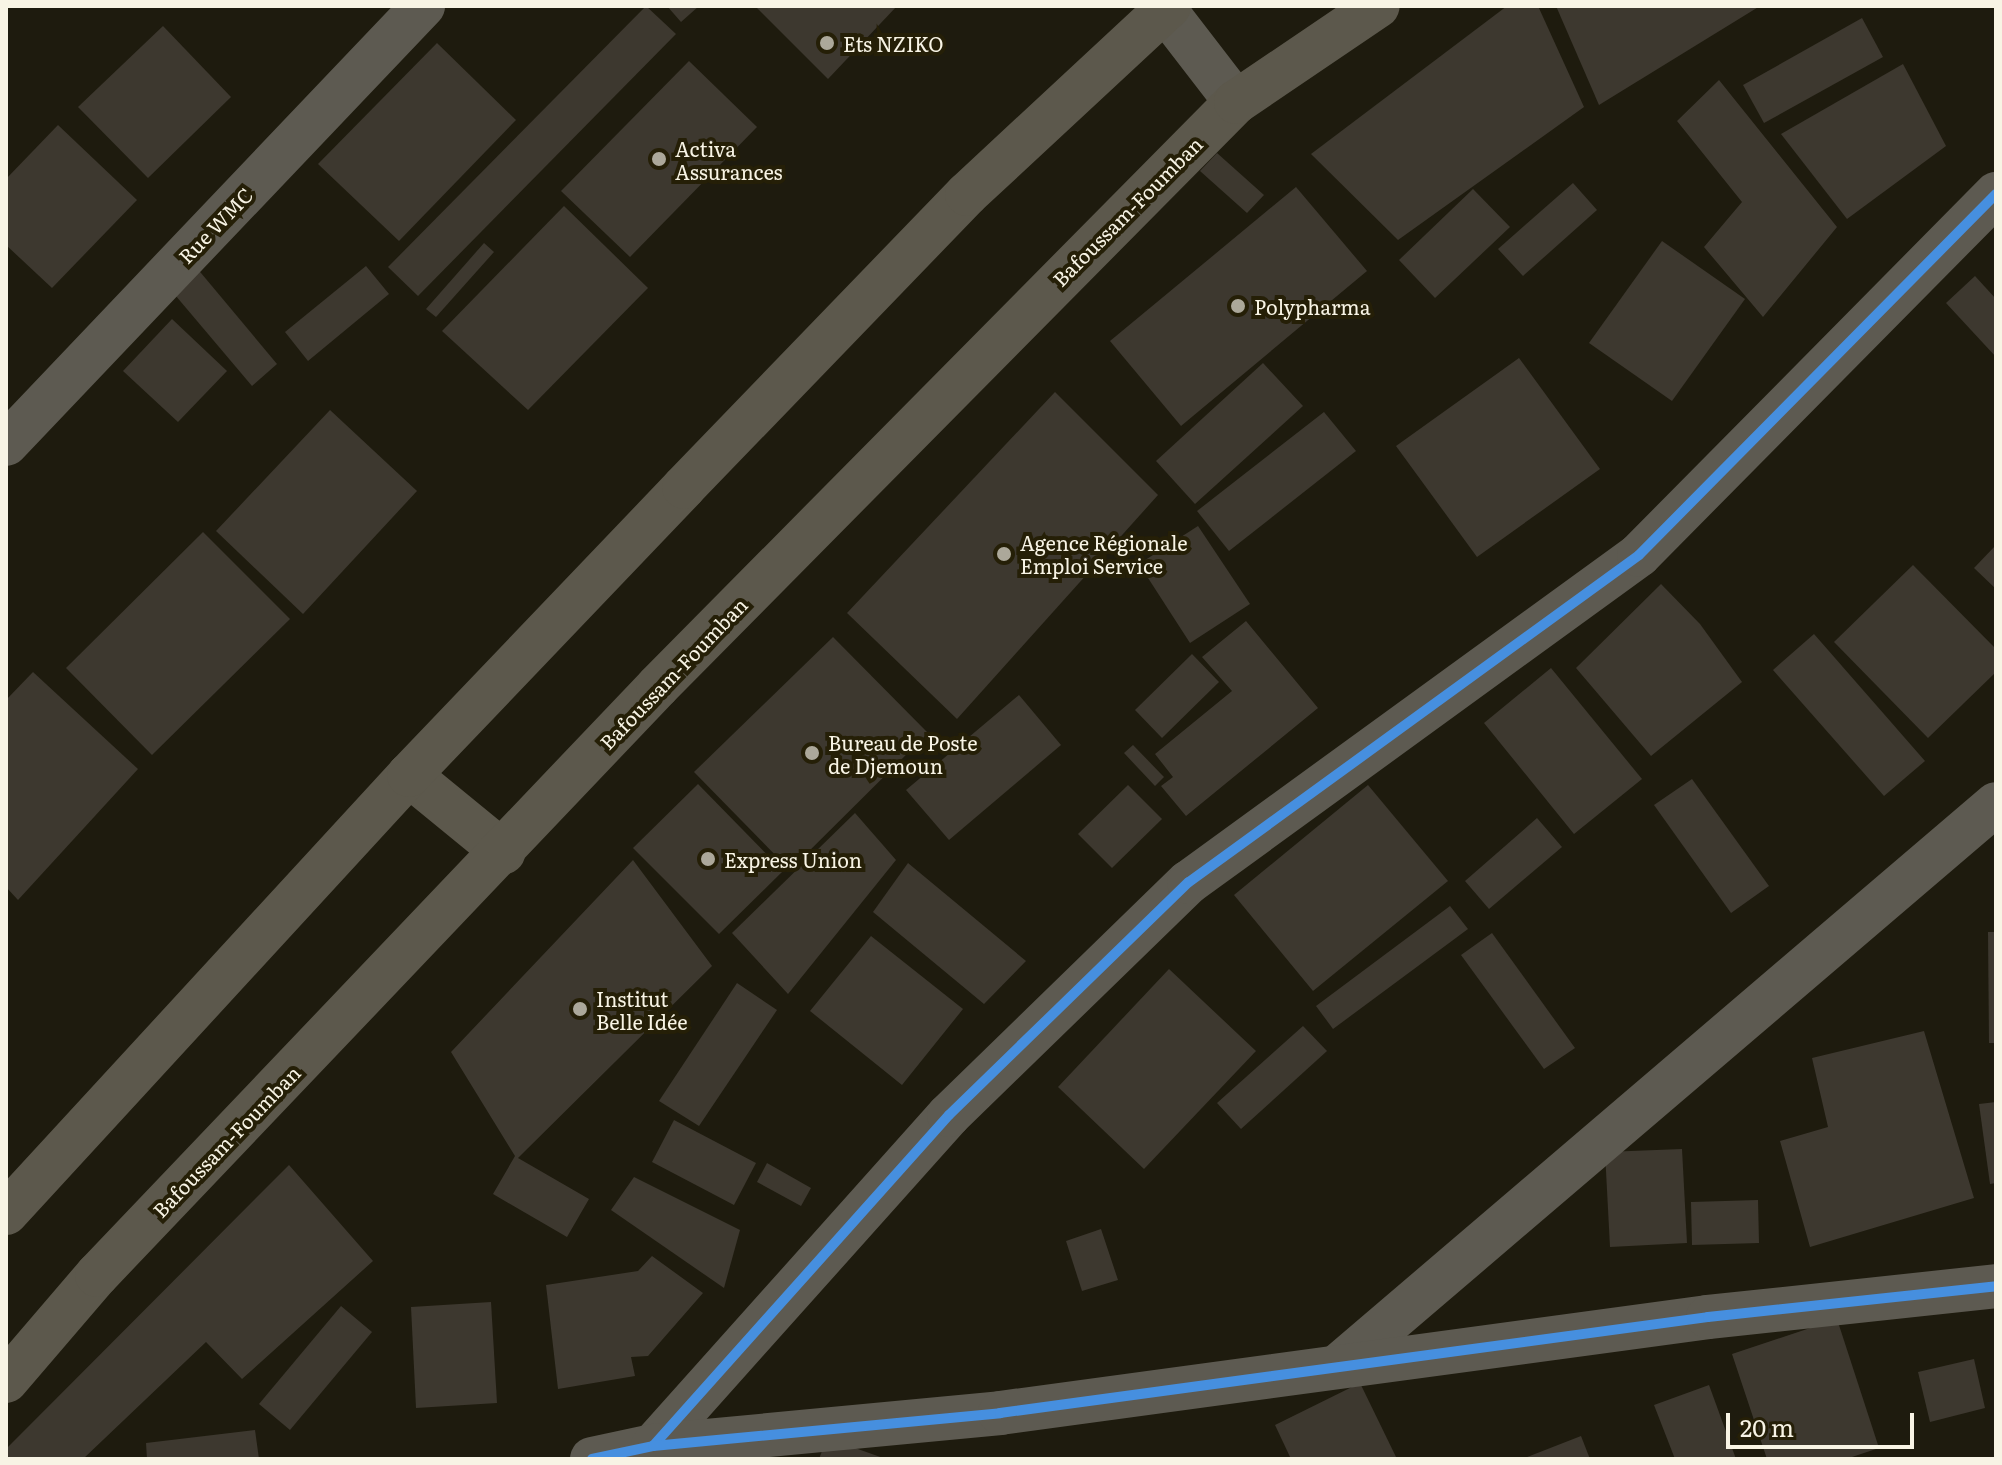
<!DOCTYPE html>
<meta charset="utf-8">
<style>
body{margin:0}
#map{position:relative;width:2002px;height:1465px;overflow:hidden;background:#1e1b0e;font-family:Literata,serif}
div>[style]{position:absolute}
[style*='--x']{left:calc(var(--x)*1px);top:calc(var(--y)*1px);width:calc(var(--w)*1px);rotate:calc(var(--a)*1deg)}
.building>*{inset:0;background:#3d382f}
.minor>*{height:44px;margin:-22px;padding:0 22px;transform-origin:22px;border-radius:22px;background:#5d5a51}
.trunk>*{height:44px;margin:-22px;padding:0 22px;transform-origin:22px;border-radius:22px;background:#5c584c}
.cycleway>*{height:10px;margin:-5px;padding:0 5px;transform-origin:5px;border-radius:5px;background:#468fdf}
.dots>*{width:22px;height:22px;translate:-50% -50%;box-sizing:border-box;border:4px solid #251f07;border-radius:50%}
span{translate:-50% -50%;white-space:nowrap;text-align:center;line-height:1.15;-webkit-text-stroke:8px #251f07;paint-order:stroke}
.poi-label{font-size:20px;color:#f8f4e5}
.left{translate:0 -50%;text-align:left}
.street-label{font-size:20px;color:#f8f4e5}
.frame{position:absolute;inset:0;border:8px solid #f8f4e5;pointer-events:none}
.scale{position:absolute;left:1726px;top:1413px;width:188px;height:36px;box-sizing:border-box;border:4px solid #f8f4e5;border-top:0;padding-left:10px;font-size:24px;line-height:28px;white-space:nowrap;color:#f8f4e5;-webkit-text-stroke:6px #251f07;paint-order:stroke}
</style>
<div id="map">
<div class="building">
<i style="clip-path:polygon(646px 6px,676px 34px,418px 296px,388px 267px)"></i>
<i style="clip-path:polygon(667px 6px,699px 6px,681px 22px)"></i>
<i style="clip-path:polygon(755px 6px,897px 6px,828px 79px)"></i>
<i style="clip-path:polygon(1507px 6px,1538px 6px,1584px 107px,1398px 240px,1311px 154px)"></i>
<i style="clip-path:polygon(1556px 6px,1760px 6px,1599px 105px)"></i>
<i style="clip-path:polygon(1862px 18px,1883px 57px,1764px 123px,1743px 85px)"></i>
<i style="clip-path:polygon(163px 26px,231px 97px,148px 178px,78px 107px)"></i>
<i style="clip-path:polygon(437px 43px,516px 120px,399px 241px,318px 164px)"></i>
<i style="clip-path:polygon(689px 61px,757px 127px,630px 257px,561px 191px)"></i>
<i style="clip-path:polygon(1903px 64px,1946px 146px,1847px 219px,1781px 134px)"></i>
<i style="clip-path:polygon(1719px 80px,1837px 227px,1763px 317px,1704px 247px,1742px 202px,1677px 121px)"></i>
<i style="clip-path:polygon(58px 125px,137px 200px,52px 288px,6px 245px,6px 179px)"></i>
<i style="clip-path:polygon(1217px 153px,1264px 195px,1247px 213px,1200px 171px)"></i>
<i style="clip-path:polygon(1573px 183px,1597px 210px,1523px 276px,1498px 249px)"></i>
<i style="clip-path:polygon(1296px 187px,1367px 271px,1181px 426px,1110px 341px)"></i>
<i style="clip-path:polygon(1473px 189px,1510px 227px,1435px 298px,1399px 260px)"></i>
<i style="clip-path:polygon(564px 206px,648px 288px,528px 410px,442px 331px)"></i>
<i style="clip-path:polygon(1662px 241px,1745px 299px,1672px 401px,1589px 343px)"></i>
<i style="clip-path:polygon(484px 243px,494px 252px,436px 317px,426px 309px)"></i>
<i style="clip-path:polygon(366px 266px,389px 294px,308px 361px,285px 332px)"></i>
<i style="clip-path:polygon(196px 267px,277px 364px,252px 386px,170px 289px)"></i>
<i style="clip-path:polygon(1975px 276px,1996px 299px,1996px 357px,1946px 303px)"></i>
<i style="clip-path:polygon(172px 319px,227px 371px,178px 422px,123px 371px)"></i>
<i style="clip-path:polygon(1519px 358px,1600px 469px,1477px 557px,1396px 446px)"></i>
<i style="clip-path:polygon(1263px 363px,1303px 406px,1195px 504px,1156px 461px)"></i>
<i style="clip-path:polygon(1055px 392px,1158px 495px,957px 719px,847px 613px)"></i>
<i style="clip-path:polygon(330px 410px,417px 491px,303px 614px,216px 531px)"></i>
<i style="clip-path:polygon(1324px 412px,1356px 451px,1229px 551px,1197px 511px)"></i>
<i style="clip-path:polygon(1198px 526px,1250px 604px,1190px 643px,1139px 564px)"></i>
<i style="clip-path:polygon(203px 532px,290px 619px,152px 755px,66px 668px)"></i>
<i style="clip-path:polygon(1996px 545px,1996px 589px,1974px 568px)"></i>
<i style="clip-path:polygon(1913px 565px,1996px 649px,1996px 672px,1928px 738px,1834px 642px)"></i>
<i style="clip-path:polygon(1661px 584px,1700px 624px,1742px 682px,1651px 756px,1576px 668px)"></i>
<i style="clip-path:polygon(1246px 621px,1318px 708px,1186px 816px,1161px 786px,1173px 777px,1155px 754px,1232px 691px,1202px 657px)"></i>
<i style="clip-path:polygon(1814px 634px,1925px 761px,1884px 796px,1773px 670px)"></i>
<i style="clip-path:polygon(833px 637px,928px 733px,790px 870px,694px 772px)"></i>
<i style="clip-path:polygon(1192px 654px,1219px 682px,1162px 738px,1135px 710px)"></i>
<i style="clip-path:polygon(1551px 668px,1642px 779px,1574px 834px,1484px 723px)"></i>
<i style="clip-path:polygon(33px 672px,138px 769px,18px 900px,6px 887px,6px 700px)"></i>
<i style="clip-path:polygon(1019px 695px,1061px 745px,949px 840px,906px 790px)"></i>
<i style="clip-path:polygon(1133px 745px,1164px 777px,1155px 786px,1124px 753px)"></i>
<i style="clip-path:polygon(1692px 779px,1769px 886px,1731px 913px,1654px 805px)"></i>
<i style="clip-path:polygon(698px 784px,783px 871px,719px 934px,633px 848px)"></i>
<i style="clip-path:polygon(1128px 785px,1162px 819px,1112px 868px,1078px 834px)"></i>
<i style="clip-path:polygon(1368px 785px,1448px 881px,1313px 991px,1234px 895px)"></i>
<i style="clip-path:polygon(855px 813px,896px 860px,788px 994px,732px 933px)"></i>
<i style="clip-path:polygon(1537px 818px,1562px 847px,1489px 909px,1465px 881px)"></i>
<i style="clip-path:polygon(633px 860px,712px 966px,518px 1158px,589px 1199px,567px 1237px,493px 1194px,515px 1156px,451px 1052px)"></i>
<i style="clip-path:polygon(908px 863px,1026px 961px,984px 1004px,873px 912px)"></i>
<i style="clip-path:polygon(1450px 906px,1468px 929px,1333px 1029px,1316px 1006px)"></i>
<i style="clip-path:polygon(1988px 932px,1996px 932px,1996px 1043px,1989px 1043px)"></i>
<i style="clip-path:polygon(1492px 933px,1575px 1048px,1544px 1069px,1461px 955px)"></i>
<i style="clip-path:polygon(871px 936px,963px 1009px,902px 1085px,810px 1011px)"></i>
<i style="clip-path:polygon(1169px 969px,1256px 1051px,1144px 1169px,1058px 1087px)"></i>
<i style="clip-path:polygon(737px 983px,777px 1010px,699px 1126px,659px 1101px)"></i>
<i style="clip-path:polygon(1303px 1026px,1327px 1051px,1241px 1129px,1217px 1103px)"></i>
<i style="clip-path:polygon(1924px 1031px,1974px 1198px,1810px 1247px,1780px 1141px,1828px 1127px,1812px 1058px)"></i>
<i style="clip-path:polygon(1996px 1102px,1996px 1183px,1990px 1184px,1979px 1104px)"></i>
<i style="clip-path:polygon(674px 1120px,756px 1163px,734px 1205px,652px 1162px)"></i>
<i style="clip-path:polygon(1682px 1149px,1687px 1243px,1610px 1247px,1605px 1152px)"></i>
<i style="clip-path:polygon(767px 1163px,811px 1188px,801px 1206px,757px 1182px)"></i>
<i style="clip-path:polygon(289px 1165px,373px 1261px,242px 1379px,206px 1342px,83px 1459px,6px 1459px,6px 1449px)"></i>
<i style="clip-path:polygon(634px 1177px,740px 1230px,724px 1288px,611px 1210px)"></i>
<i style="clip-path:polygon(1758px 1200px,1759px 1243px,1692px 1245px,1691px 1202px)"></i>
<i style="clip-path:polygon(1101px 1229px,1118px 1280px,1082px 1291px,1066px 1241px)"></i>
<i style="clip-path:polygon(652px 1256px,703px 1293px,648px 1356px,631px 1357px,635px 1376px,558px 1389px,546px 1285px,638px 1271px)"></i>
<i style="clip-path:polygon(491px 1302px,497px 1403px,416px 1408px,411px 1307px)"></i>
<i style="clip-path:polygon(341px 1306px,372px 1332px,290px 1430px,259px 1404px)"></i>
<i style="clip-path:polygon(1837px 1319px,1879px 1448px,1846px 1459px,1767px 1459px,1732px 1354px)"></i>
<i style="clip-path:polygon(1974px 1359px,1985px 1408px,1930px 1422px,1918px 1372px)"></i>
<i style="clip-path:polygon(1360px 1383px,1397px 1459px,1291px 1459px,1275px 1425px)"></i>
<i style="clip-path:polygon(1709px 1385px,1736px 1459px,1675px 1459px,1654px 1405px)"></i>
<i style="clip-path:polygon(255px 1430px,259px 1459px,147px 1459px,146px 1443px)"></i>
<i style="clip-path:polygon(1581px 1436px,1590px 1459px,1522px 1459px)"></i>
<i style="clip-path:polygon(827px 1438px,886px 1459px,819px 1459px)"></i>
</div>
<div class="minor">
<i style="--x:1162;--y:6;--w:121;--a:52.4"></i>
<i style="--x:6;--y:444;--w:605;--a:-46.41"></i>
<i style="--x:1338;--y:1366;--w:865;--a:-40.5"></i>
<i style="--x:653;--y:1446;--w:444;--a:-48.2"></i>
<i style="--x:949;--y:1115;--w:334;--a:-44.2"></i>
<i style="--x:1189;--y:882;--w:556;--a:-36"></i>
<i style="--x:1639;--y:555;--w:508;--a:-45.32"></i>
<i style="--x:592;--y:1459;--w:62;--a:-12"></i>
<i style="--x:653;--y:1446;--w:349;--a:-5.4"></i>
<i style="--x:1000;--y:1413;--w:714;--a:-7.72"></i>
<i style="--x:1708;--y:1317;--w:290;--a:-6.1"></i>
</div>
<div class="trunk">
<i style="--x:409;--y:775;--w:122;--a:39.3"></i>
<i style="--x:6;--y:1213;--w:595;--a:-47.38"></i>
<i style="--x:409;--y:775;--w:398;--a:-46.3"></i>
<i style="--x:684;--y:487;--w:407;--a:-46"></i>
<i style="--x:967;--y:194;--w:276;--a:-42.9"></i>
<i style="--x:6;--y:1381;--w:140;--a:-49.4"></i>
<i style="--x:97;--y:1275;--w:813;--a:-46.39"></i>
<i style="--x:658;--y:686;--w:822;--a:-45.3"></i>
<i style="--x:1236;--y:102;--w:171;--a:-34.1"></i>
</div>
<div class="cycleway">
<i style="--x:653;--y:1446;--w:444;--a:-48.2"></i>
<i style="--x:949;--y:1115;--w:334;--a:-44.2"></i>
<i style="--x:1189;--y:882;--w:556;--a:-36"></i>
<i style="--x:1639;--y:555;--w:508;--a:-45.32"></i>
<i style="--x:592;--y:1459;--w:62;--a:-12"></i>
<i style="--x:653;--y:1446;--w:349;--a:-5.4"></i>
<i style="--x:1000;--y:1413;--w:714;--a:-7.72"></i>
<i style="--x:1708;--y:1317;--w:290;--a:-6.1"></i>
</div>
<div class="dots">
<i style="left:827px;top:43px;background:#aca89a"></i>
<i style="left:659px;top:159px;background:#aca89a"></i>
<i style="left:1238px;top:306px;background:#aca89a"></i>
<i style="left:1004px;top:554px;background:#aca89a"></i>
<i style="left:812px;top:753px;background:#aca89a"></i>
<i style="left:708px;top:859px;background:#aca89a"></i>
<i style="left:580px;top:1009px;background:#aca89a"></i>
</div>
<div class="poi-label">
<span class="left" style="left:843px;top:43px">Ets NZIKO</span>
<span class="left" style="left:675px;top:160px">Activa<br>Assurances</span>
<span class="left" style="left:1254px;top:306px">Polypharma</span>
<span class="left" style="left:1020px;top:554px">Agence Régionale<br>Emploi Service</span>
<span class="left" style="left:828px;top:754px">Bureau de Poste<br>de Djemoun</span>
<span class="left" style="left:724px;top:859px">Express Union</span>
<span class="left" style="left:596px;top:1010px">Institut<br>Belle Idée</span>
</div>
<div class="street-label">
<span style="left:1127px;top:211px;rotate:-45deg">Bafoussam-Foumban</span>
<span style="left:215px;top:225px;rotate:-46deg">Rue WMC</span>
<span style="left:673px;top:673px;rotate:-46deg">Bafoussam-Foumban</span>
<span style="left:226px;top:1141px;rotate:-46deg">Bafoussam-Foumban</span>
</div>
<div class="frame"></div>
<div class="scale">20 m</div>
</div>
